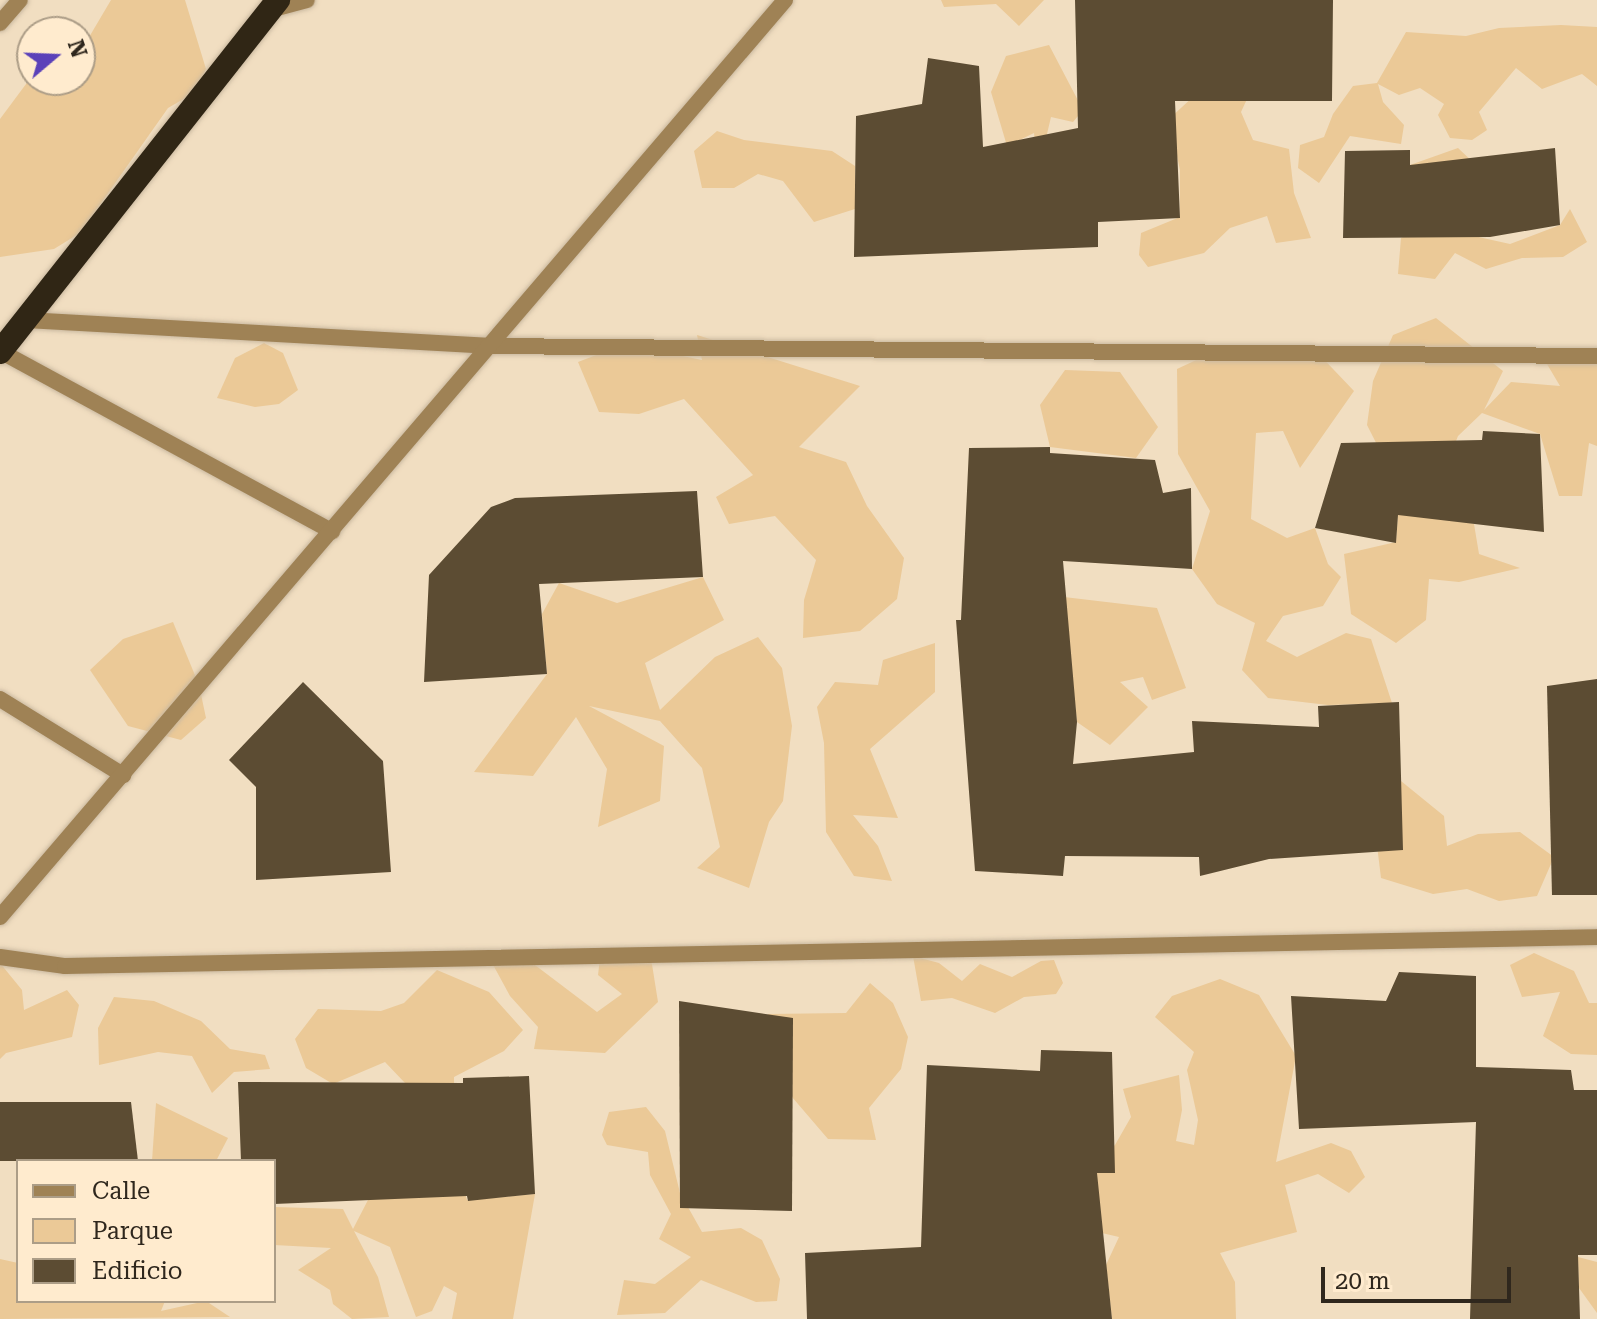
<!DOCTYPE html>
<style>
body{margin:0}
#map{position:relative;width:1597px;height:1319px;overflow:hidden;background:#f1dec1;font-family:"Roboto Serif",serif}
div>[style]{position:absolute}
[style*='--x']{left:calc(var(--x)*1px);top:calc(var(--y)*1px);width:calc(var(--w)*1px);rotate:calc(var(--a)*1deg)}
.green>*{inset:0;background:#ebc997}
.building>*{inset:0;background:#5c4c33}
.roads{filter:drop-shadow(0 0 2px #cab9a0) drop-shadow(0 0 2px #cab9a0)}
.street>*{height:16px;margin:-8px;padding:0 8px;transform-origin:8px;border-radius:8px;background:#9f8255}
.highway>*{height:24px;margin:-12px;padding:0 12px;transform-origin:12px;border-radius:12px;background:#302615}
span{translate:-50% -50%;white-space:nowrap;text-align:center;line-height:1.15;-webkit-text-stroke:8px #ffebce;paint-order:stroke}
.legend{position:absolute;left:16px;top:1159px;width:260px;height:144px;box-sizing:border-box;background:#ffebce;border:2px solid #ac9d87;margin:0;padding:10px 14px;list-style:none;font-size:24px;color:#2f271d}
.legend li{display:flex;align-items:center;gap:16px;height:40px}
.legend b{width:40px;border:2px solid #ac9d87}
.north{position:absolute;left:16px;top:16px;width:80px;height:80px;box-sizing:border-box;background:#ffebce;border:2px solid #ac9d87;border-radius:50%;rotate:71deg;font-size:22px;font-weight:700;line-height:32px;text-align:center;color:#2f271d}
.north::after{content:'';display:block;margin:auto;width:28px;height:36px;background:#5b41b9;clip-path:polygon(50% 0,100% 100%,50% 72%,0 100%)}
.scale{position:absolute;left:1321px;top:1267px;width:190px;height:36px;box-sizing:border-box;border:4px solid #2f271d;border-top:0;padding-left:10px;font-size:24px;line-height:28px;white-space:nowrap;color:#2f271d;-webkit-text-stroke:6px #ffebce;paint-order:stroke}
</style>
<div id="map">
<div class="green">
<i style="clip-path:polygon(111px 0,185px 0,206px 69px,194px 93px,168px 108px,80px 233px,54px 249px,0 257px,0 119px,29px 80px,80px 80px,85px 44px)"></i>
<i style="clip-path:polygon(941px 0,1044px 0,1019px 26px,996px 4px,944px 7px)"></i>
<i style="clip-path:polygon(1561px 25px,1597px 27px,1597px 86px,1582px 74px,1542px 89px,1516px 68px,1479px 112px,1487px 130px,1472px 140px,1450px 138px,1438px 115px,1444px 104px,1420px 88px,1399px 95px,1378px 84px,1383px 102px,1404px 125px,1401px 144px,1350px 136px,1319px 183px,1298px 168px,1300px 145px,1324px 137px,1333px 114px,1353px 86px,1377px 83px,1406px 32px,1466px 36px,1499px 28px)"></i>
<i style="clip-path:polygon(1049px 45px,1083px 110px,1073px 122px,1051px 117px,1038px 172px,1034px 133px,1007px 146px,991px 92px,1006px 56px)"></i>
<i style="clip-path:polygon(1254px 84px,1241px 112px,1253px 140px,1289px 149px,1294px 193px,1311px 238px,1276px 243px,1267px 216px,1230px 228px,1204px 253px,1148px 267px,1139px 255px,1141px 233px,1180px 217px,1180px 170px,1169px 119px,1194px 96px)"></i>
<i style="clip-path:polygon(717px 131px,744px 140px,832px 151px,855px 166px,855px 209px,814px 222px,783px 181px,758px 174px,734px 188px,702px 188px,694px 151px)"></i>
<i style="clip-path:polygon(1458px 148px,1476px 165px,1474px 236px,1510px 244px,1560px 225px,1570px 209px,1587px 242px,1563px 257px,1522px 258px,1486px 269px,1455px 253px,1435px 279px,1398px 274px,1401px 238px,1421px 230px,1443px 176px,1410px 165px)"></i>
<i style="clip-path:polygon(1436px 318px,1503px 371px,1484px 410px,1511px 382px,1560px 386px,1541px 354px,1597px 353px,1597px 446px,1589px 443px,1582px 496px,1559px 496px,1540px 434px,1482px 413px,1458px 436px,1441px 479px,1446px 515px,1474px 524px,1479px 554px,1520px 568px,1459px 582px,1429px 579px,1426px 620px,1396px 643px,1351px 614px,1344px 554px,1396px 542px,1400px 490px,1367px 425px,1373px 381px,1393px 335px)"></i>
<i style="clip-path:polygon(697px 335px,860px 386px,799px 447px,846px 462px,867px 506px,904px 558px,897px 599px,860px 631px,803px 638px,804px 600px,816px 560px,775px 516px,729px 524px,716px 497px,753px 475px,684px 399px,639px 414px,599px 412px,578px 362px,625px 344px,702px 360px)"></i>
<i style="clip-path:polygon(264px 343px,283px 353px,298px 390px,279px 404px,255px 407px,217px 398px,235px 358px)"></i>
<i style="clip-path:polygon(1226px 346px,1313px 348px,1354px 391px,1300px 468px,1283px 431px,1256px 433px,1251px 519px,1287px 538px,1315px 528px,1328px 564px,1341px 577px,1323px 606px,1283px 616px,1266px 641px,1297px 657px,1346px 633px,1371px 639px,1392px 703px,1328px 705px,1268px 698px,1242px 670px,1255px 623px,1217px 604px,1192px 569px,1210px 511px,1178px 454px,1177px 369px)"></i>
<i style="clip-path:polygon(1065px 370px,1120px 372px,1158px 427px,1136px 458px,1050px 447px,1040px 405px)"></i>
<i style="clip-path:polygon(703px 577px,724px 620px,645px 663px,660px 710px,715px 657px,758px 637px,782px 668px,792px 726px,783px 801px,769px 822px,749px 888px,697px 868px,720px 847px,702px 768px,660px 721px,589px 706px,664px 746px,660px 801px,598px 827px,607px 769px,576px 717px,533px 776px,474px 772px,547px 674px,542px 614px,559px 583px,617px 603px)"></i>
<i style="clip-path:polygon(1064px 597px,1157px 608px,1186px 688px,1152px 700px,1143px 677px,1120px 682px,1148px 707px,1110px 745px,1077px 722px)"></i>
<i style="clip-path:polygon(173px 622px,199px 685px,206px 718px,181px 740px,128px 726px,90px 670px,123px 639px)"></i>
<i style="clip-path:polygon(935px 643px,935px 692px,870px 749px,898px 818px,853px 815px,878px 846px,892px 881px,854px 876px,826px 832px,824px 743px,817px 707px,835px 682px,878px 685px,883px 660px)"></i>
<i style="clip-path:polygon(1401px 781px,1444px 816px,1447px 846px,1478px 834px,1520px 832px,1554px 857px,1537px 896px,1499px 901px,1467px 889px,1433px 894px,1381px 878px,1375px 829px)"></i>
<i style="clip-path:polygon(601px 950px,651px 958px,658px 1002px,605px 1053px,534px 1049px,538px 1027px,510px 996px,491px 961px,527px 959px,597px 1012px,622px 994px,598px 975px)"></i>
<i style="clip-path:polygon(1534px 953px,1574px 971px,1589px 1003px,1597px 1003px,1597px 1055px,1571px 1054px,1543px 1036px,1560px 992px,1522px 997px,1510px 965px)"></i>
<i style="clip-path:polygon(913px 956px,939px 963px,962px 981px,980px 964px,1012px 977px,1041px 961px,1054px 960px,1063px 983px,1056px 994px,1024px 997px,995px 1013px,952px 998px,921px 1001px)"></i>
<i style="clip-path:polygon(0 963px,22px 990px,24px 1010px,67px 990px,79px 1005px,72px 1037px,6px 1053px,0 1059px)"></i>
<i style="clip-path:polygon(437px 970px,489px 992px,523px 1030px,504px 1051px,454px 1077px,455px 1159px,467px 1200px,535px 1194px,513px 1319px,452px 1319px,457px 1293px,444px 1286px,432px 1311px,416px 1317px,390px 1247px,354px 1231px,378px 1277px,389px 1317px,352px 1319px,333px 1304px,330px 1290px,298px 1270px,331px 1248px,274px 1245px,274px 1207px,343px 1209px,353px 1229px,368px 1200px,405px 1083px,385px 1062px,333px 1084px,306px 1068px,295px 1039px,318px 1009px,381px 1011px,404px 1003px)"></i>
<i style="clip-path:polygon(1220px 979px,1259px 995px,1296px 1056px,1276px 1162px,1331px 1143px,1351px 1151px,1365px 1177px,1349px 1193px,1318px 1174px,1285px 1185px,1297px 1232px,1220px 1253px,1235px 1282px,1236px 1319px,1112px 1319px,1106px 1265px,1119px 1237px,1059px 1223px,1083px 1174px,1115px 1145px,1131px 1117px,1123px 1089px,1179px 1075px,1182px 1110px,1176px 1141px,1194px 1145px,1198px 1120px,1187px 1070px,1194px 1052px,1155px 1017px,1172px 996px)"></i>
<i style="clip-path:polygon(870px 983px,893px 1003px,908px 1037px,901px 1069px,869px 1108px,876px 1140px,828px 1139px,792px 1097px,768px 1014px,846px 1013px)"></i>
<i style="clip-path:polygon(114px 997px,154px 1001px,201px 1021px,230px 1049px,265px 1055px,270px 1069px,234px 1072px,212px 1093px,192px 1056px,158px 1052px,99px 1065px,98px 1028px)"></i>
<i style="clip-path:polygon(156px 1103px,228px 1138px,216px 1161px,152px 1161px)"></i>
<i style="clip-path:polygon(646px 1107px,665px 1131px,680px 1193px,702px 1232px,741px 1228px,762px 1240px,780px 1279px,777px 1301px,756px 1302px,701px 1280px,665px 1313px,617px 1315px,624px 1280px,655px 1284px,691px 1257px,659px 1239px,671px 1214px,650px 1175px,648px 1152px,607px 1145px,602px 1135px,609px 1112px)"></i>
<i style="clip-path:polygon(1578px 1257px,1597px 1262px,1597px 1313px,1579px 1288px)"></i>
<i style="clip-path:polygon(0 1259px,18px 1263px,18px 1301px,165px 1301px,161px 1311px,206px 1301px,230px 1317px,0 1319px)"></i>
</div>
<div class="building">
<i style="clip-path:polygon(1075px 0,1333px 0,1332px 101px,1175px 101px,1180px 218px,1098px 222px,1098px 247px,854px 257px,856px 116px,922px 104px,928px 58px,979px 66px,983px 147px,1078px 128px)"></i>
<i style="clip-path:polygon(1555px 148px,1560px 225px,1490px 237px,1343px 238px,1345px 151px,1410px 150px,1410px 165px)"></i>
<i style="clip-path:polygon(1483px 431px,1540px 434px,1544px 532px,1398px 515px,1396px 543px,1315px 528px,1341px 443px,1482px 440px)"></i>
<i style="clip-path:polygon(1050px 447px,1050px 453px,1155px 460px,1163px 493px,1191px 488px,1192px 569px,1063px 561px,1077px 722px,1073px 764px,1194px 752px,1192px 721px,1319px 727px,1318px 706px,1399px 702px,1403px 850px,1269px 859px,1200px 876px,1199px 857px,1065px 856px,1063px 876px,975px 871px,956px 620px,961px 620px,969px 448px)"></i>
<i style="clip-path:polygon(697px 491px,703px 577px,539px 584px,547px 674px,424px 682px,429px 575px,491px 507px,515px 498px)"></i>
<i style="clip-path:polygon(1597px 679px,1597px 895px,1552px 895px,1547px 686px)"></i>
<i style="clip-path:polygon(303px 682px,383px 761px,391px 872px,256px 880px,256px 787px,229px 760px)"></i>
<i style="clip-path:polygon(1399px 972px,1476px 976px,1476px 1067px,1571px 1070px,1574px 1090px,1597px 1090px,1597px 1255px,1578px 1255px,1580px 1319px,1470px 1319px,1476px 1122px,1299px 1129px,1291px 996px,1386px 1001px)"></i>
<i style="clip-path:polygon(679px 1001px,793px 1018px,792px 1211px,680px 1208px)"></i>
<i style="clip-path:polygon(1041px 1050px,1112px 1052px,1115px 1173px,1097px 1173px,1112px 1319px,807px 1319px,805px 1253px,921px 1247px,927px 1065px,1040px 1071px)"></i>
<i style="clip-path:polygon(529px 1076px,535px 1194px,468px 1201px,467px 1196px,274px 1204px,274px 1161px,241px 1161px,238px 1082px,463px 1083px,463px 1078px)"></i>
<i style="clip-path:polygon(0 1102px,131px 1102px,138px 1161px,0 1161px)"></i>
</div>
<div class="roads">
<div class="street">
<i style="--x:270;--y:10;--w:38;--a:-15"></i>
<i style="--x:0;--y:23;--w:30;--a:-49"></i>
<i style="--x:25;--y:320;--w:464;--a:3.2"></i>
<i style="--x:488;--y:346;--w:1109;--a:0.52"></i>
<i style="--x:0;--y:351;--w:378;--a:28.5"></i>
<i style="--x:0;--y:699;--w:145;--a:31.7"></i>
<i style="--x:0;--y:917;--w:1207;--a:-49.43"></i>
<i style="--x:0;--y:957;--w:66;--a:7.9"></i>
<i style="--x:65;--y:966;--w:1532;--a:-1.08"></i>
</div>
<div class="highway">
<i style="--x:0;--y:352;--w:449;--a:-51.7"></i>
</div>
</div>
<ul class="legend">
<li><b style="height:10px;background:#9f8255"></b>Calle</li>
<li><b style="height:22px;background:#ebc997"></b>Parque</li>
<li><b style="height:22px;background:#5c4c33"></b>Edificio</li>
</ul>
<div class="north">N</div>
<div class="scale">20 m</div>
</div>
